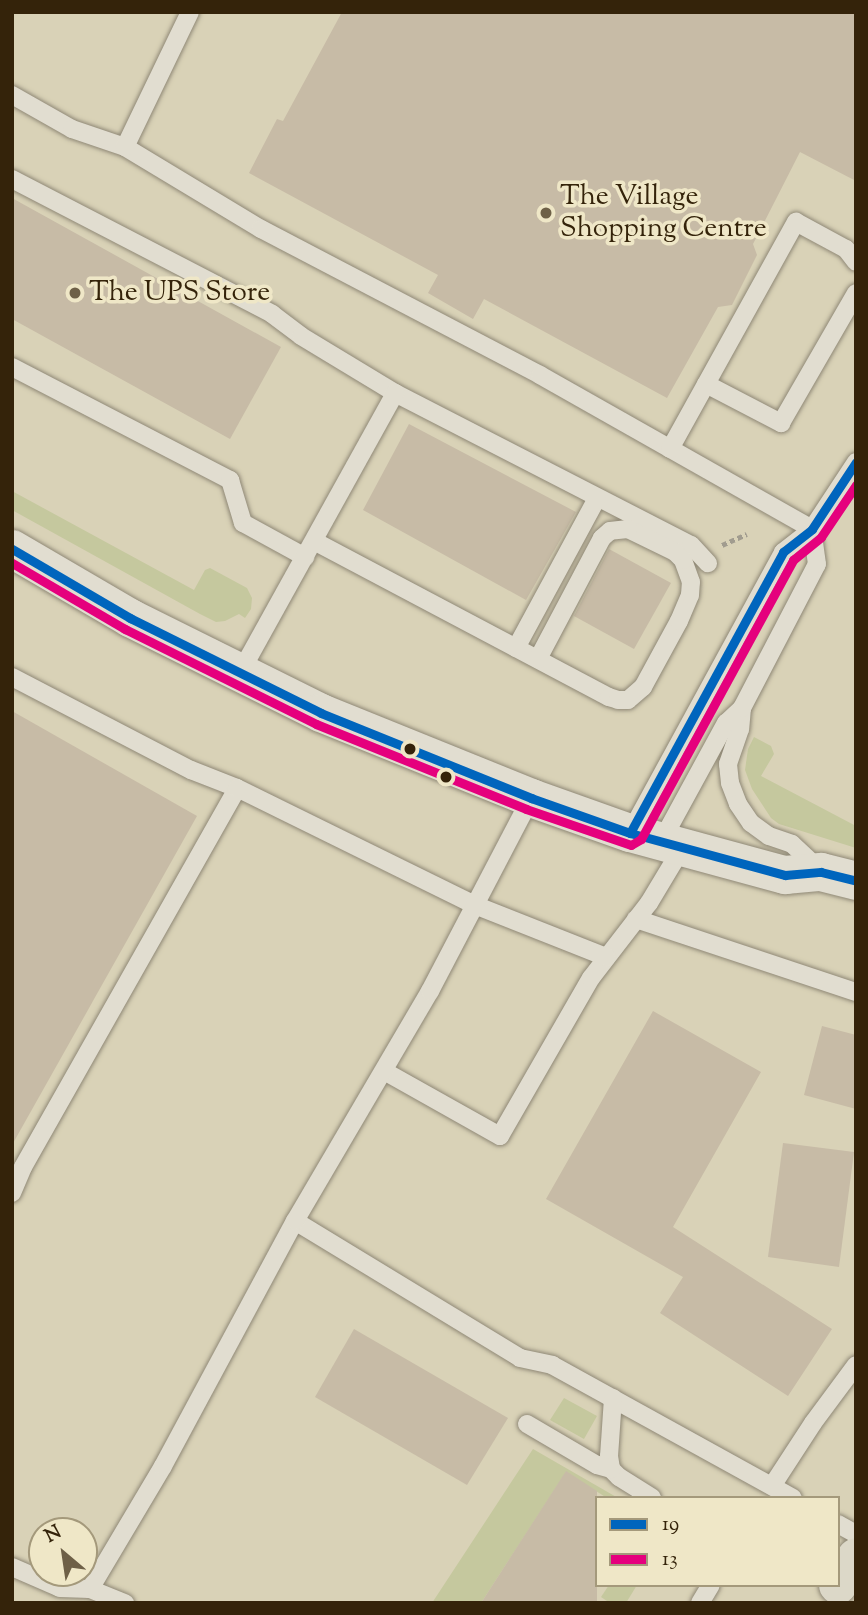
<!DOCTYPE html>
<style>
body{margin:0}
#map{position:relative;width:868px;height:1615px;overflow:hidden;background:#d9d2b7;font-family:"Sorts Mill Goudy",serif}
div>[style]{position:absolute}
[style*='--x']{left:calc(var(--x)*1px);top:calc(var(--y)*1px);width:calc(var(--w)*1px);rotate:calc(var(--a)*1deg)}
.green>*{inset:0;background:#c5c89e}
.building>*{inset:0;background:#c7bba6}
.path>*{height:4.5px;margin-top:-2.25px;transform-origin:0;background:repeating-linear-gradient(90deg,#a19c8f 0 5px,transparent 0 8.5px)}
.roads{filter:drop-shadow(0 0 2px #8f8876) drop-shadow(0 0 2px #8f8876)}
.service>*{height:18px;margin:-9px;padding:0 9px;transform-origin:9px;border-radius:9px;background:#e1ddd0}
.tertiary>*{height:38px;margin:-19px;padding:0 19px;transform-origin:19px;border-radius:19px;background:#e1ddd0}
.primary>*{height:38px;margin:-19px;padding:0 19px;transform-origin:19px;border-radius:19px;background:#dcd8c8}
.bus-1>*{height:9px;margin:-4.5px;padding:0 4.5px;transform-origin:4.5px;border-radius:4.5px;background:#0065bd}
.bus-2>*{height:9px;margin:-4.5px;padding:0 4.5px;transform-origin:4.5px;border-radius:4.5px;background:#e5007d}
.dots>*{width:19px;height:19px;translate:-50% -50%;box-sizing:border-box;border:4px solid #efe7c7;border-radius:50%}
span{translate:-50% -50%;white-space:nowrap;text-align:center;line-height:1.15;-webkit-text-stroke:7px #efe7c7;paint-order:stroke}
.poi-label{font-size:28px;color:#34230a}
.left{translate:0 -50%;text-align:left}
.frame{position:absolute;inset:0;border:14px solid #34230a;pointer-events:none}
.legend{position:absolute;left:595px;top:1496px;width:245px;height:91px;box-sizing:border-box;background:#efe7c7;border:2px solid #a4997b;margin:0;padding:9px 12px;list-style:none;font-size:21px;color:#34230a}
.legend li{display:flex;align-items:center;gap:14px;height:35px}
.legend b{width:35px;border:2px solid #a4997b}
.north{position:absolute;left:28px;top:1517px;width:70px;height:70px;box-sizing:border-box;background:#efe7c7;border:2px solid #a4997b;border-radius:50%;rotate:331deg;font-size:19px;font-weight:700;line-height:28px;text-align:center;color:#34230a}
.north::after{content:'';display:block;margin:auto;width:24px;height:32px;background:#6e6047;clip-path:polygon(50% 0,100% 100%,50% 72%,0 100%)}
</style>
<div id="map">
<div class="green">
<i style="clip-path:polygon(12px 491px,194px 590px,205px 570px,210px 568px,247px 588px,252px 598px,251px 609px,245px 618px,239px 614px,225px 621px,216px 622px,200px 614px,12px 510px)"></i>
<i style="clip-path:polygon(754px 737px,771px 746px,774px 754px,761px 776px,856px 826px,856px 848px,779px 824px,771px 818px,752px 789px,745px 770px,748px 749px)"></i>
<i style="clip-path:polygon(564px 1398px,597px 1416px,584px 1439px,550px 1420px)"></i>
<i style="clip-path:polygon(533px 1449px,618px 1498px,607px 1498px,566px 1472px,481px 1603px,432px 1603px)"></i>
<i style="clip-path:polygon(609px 1585px,637px 1585px,626px 1603px,610px 1603px,601px 1597px)"></i>
</div>
<div class="building">
<i style="clip-path:polygon(342px 12px,856px 12px,856px 181px,800px 152px,753px 244px,757px 255px,732px 305px,718px 307px,667px 398px,484px 299px,473px 319px,428px 293px,438px 275px,249px 173px,277px 119px,283px 121px)"></i>
<i style="clip-path:polygon(12px 198px,281px 347px,230px 439px,12px 319px)"></i>
<i style="clip-path:polygon(409px 424px,576px 512px,526px 600px,363px 510px)"></i>
<i style="clip-path:polygon(609px 549px,671px 583px,634px 649px,574px 616px)"></i>
<i style="clip-path:polygon(12px 711px,197px 816px,12px 1145px)"></i>
<i style="clip-path:polygon(653px 1011px,761px 1072px,673px 1227px,832px 1329px,788px 1396px,660px 1313px,683px 1277px,546px 1199px)"></i>
<i style="clip-path:polygon(822px 1026px,856px 1035px,856px 1109px,804px 1095px)"></i>
<i style="clip-path:polygon(783px 1143px,854px 1152px,839px 1267px,768px 1257px)"></i>
<i style="clip-path:polygon(354px 1329px,508px 1418px,467px 1485px,315px 1397px)"></i>
<i style="clip-path:polygon(566px 1471px,597px 1491px,597px 1603px,481px 1603px)"></i>
</div>
<div class="path">
<i style="--x:722;--y:545;--w:27;--a:-24"></i>
</div>
<div class="roads">
<div class="service">
<i style="--x:12;--y:95;--w:69;--a:29.5"></i>
<i style="--x:72;--y:129;--w:56;--a:18.8"></i>
<i style="--x:125;--y:147;--w:159;--a:31.1"></i>
<i style="--x:261;--y:229;--w:315;--a:27.6"></i>
<i style="--x:540;--y:375;--w:313;--a:29.5"></i>
<i style="--x:125;--y:147;--w:150;--a:-64.3"></i>
<i style="--x:12;--y:179;--w:293;--a:27.4"></i>
<i style="--x:272;--y:314;--w:36;--a:37"></i>
<i style="--x:301;--y:336;--w:110;--a:31.2"></i>
<i style="--x:395;--y:393;--w:333;--a:27.2"></i>
<i style="--x:691;--y:545;--w:25;--a:47"></i>
<i style="--x:12;--y:367;--w:246;--a:27.4"></i>
<i style="--x:230;--y:480;--w:45;--a:73.2"></i>
<i style="--x:243;--y:523;--w:71;--a:28.7"></i>
<i style="--x:706;--y:384;--w:85;--a:27.5"></i>
<i style="--x:781;--y:423;--w:150;--a:-60"></i>
<i style="--x:670;--y:449;--w:260;--a:-61"></i>
<i style="--x:796;--y:222;--w:57;--a:28.4"></i>
<i style="--x:846;--y:249;--w:16;--a:52"></i>
<i style="--x:314;--y:541;--w:334;--a:27.9"></i>
<i style="--x:609;--y:697;--w:9;--a:18"></i>
<i style="--x:618;--y:700;--w:10;--a:0"></i>
<i style="--x:628;--y:700;--w:20;--a:-41"></i>
<i style="--x:643;--y:687;--w:75;--a:-61.4"></i>
<i style="--x:679;--y:621;--w:28;--a:-67"></i>
<i style="--x:690;--y:595;--w:13;--a:-86"></i>
<i style="--x:691;--y:582;--w:23;--a:-110"></i>
<i style="--x:683;--y:560;--w:11;--a:-135"></i>
<i style="--x:675;--y:552;--w:52;--a:-153.9"></i>
<i style="--x:628;--y:529;--w:18;--a:174"></i>
<i style="--x:610;--y:531;--w:11;--a:139"></i>
<i style="--x:602;--y:538;--w:137;--a:117.9"></i>
<i style="--x:516;--y:648;--w:170;--a:-61.6"></i>
<i style="--x:240;--y:673;--w:320;--a:-61"></i>
<i style="--x:12;--y:677;--w:202;--a:27.5"></i>
<i style="--x:191;--y:770;--w:49;--a:21.4"></i>
<i style="--x:742;--y:708;--w:21;--a:95"></i>
<i style="--x:740;--y:729;--w:37;--a:109"></i>
<i style="--x:728;--y:764;--w:19;--a:84"></i>
<i style="--x:730;--y:783;--w:22;--a:69"></i>
<i style="--x:738;--y:804;--w:23;--a:56"></i>
<i style="--x:751;--y:823;--w:22;--a:36"></i>
<i style="--x:769;--y:836;--w:24;--a:19"></i>
<i style="--x:792;--y:844;--w:37;--a:43"></i>
<i style="--x:630;--y:833;--w:320;--a:-61.4"></i>
<i style="--x:783;--y:552;--w:37;--a:-38"></i>
<i style="--x:812;--y:529;--w:80;--a:-56.7"></i>
<i style="--x:661;--y:842;--w:136;--a:-61.4"></i>
<i style="--x:726;--y:723;--w:22;--a:-43"></i>
<i style="--x:742;--y:708;--w:162;--a:-62.5"></i>
<i style="--x:817;--y:564;--w:35;--a:-98"></i>
<i style="--x:636;--y:919;--w:232;--a:18.4"></i>
<i style="--x:384;--y:1071;--w:133;--a:29.3"></i>
<i style="--x:500;--y:1136;--w:182;--a:-60.1"></i>
<i style="--x:591;--y:978;--w:95;--a:-52.3"></i>
<i style="--x:649;--y:903;--w:64;--a:-59"></i>
<i style="--x:12;--y:1193;--w:28;--a:-67"></i>
<i style="--x:23;--y:1167;--w:435;--a:-60.5"></i>
<i style="--x:237;--y:788;--w:267;--a:26.2"></i>
<i style="--x:477;--y:906;--w:139;--a:21.6"></i>
<i style="--x:295;--y:1221;--w:263;--a:31.3"></i>
<i style="--x:520;--y:1358;--w:33;--a:12"></i>
<i style="--x:552;--y:1365;--w:275;--a:28.9"></i>
<i style="--x:613;--y:1398;--w:58;--a:93.9"></i>
<i style="--x:609;--y:1456;--w:13;--a:81"></i>
<i style="--x:611;--y:1469;--w:11;--a:45"></i>
<i style="--x:619;--y:1477;--w:39;--a:32"></i>
<i style="--x:527;--y:1424;--w:81;--a:30.4"></i>
<i style="--x:597;--y:1465;--w:15;--a:16"></i>
<i style="--x:772;--y:1486;--w:75;--a:-56.9"></i>
<i style="--x:813;--y:1423;--w:72;--a:-53.4"></i>
<i style="--x:838;--y:1524;--w:21;--a:29"></i>
<i style="--x:12;--y:1567;--w:52;--a:23.6"></i>
<i style="--x:60;--y:1588;--w:30;--a:2"></i>
<i style="--x:90;--y:1589;--w:38;--a:22"></i>
<i style="--x:90;--y:1589;--w:143;--a:-59.3"></i>
<i style="--x:163;--y:1466;--w:278;--a:-61.7"></i>
<i style="--x:295;--y:1221;--w:267;--a:-59.6"></i>
<i style="--x:430;--y:991;--w:218;--a:-62.4"></i>
<i style="--x:700;--y:1603;--w:21;--a:-59"></i>
</div>
<div class="tertiary">
<i style="--x:12;--y:549;--w:137;--a:30.3"></i>
<i style="--x:130;--y:618;--w:213;--a:26.4"></i>
<i style="--x:321;--y:713;--w:227;--a:22"></i>
<i style="--x:531;--y:798;--w:105;--a:19.5"></i>
<i style="--x:630;--y:833;--w:161;--a:15.2"></i>
<i style="--x:785;--y:875;--w:36;--a:-5"></i>
<i style="--x:821;--y:872;--w:36;--a:14"></i>
</div>
<div class="primary">
<i style="--x:838;--y:1585;--w:33;--a:-57"></i>
</div>
</div>
<div class="bus-1">
<i style="--x:12;--y:549;--w:137;--a:30.3"></i>
<i style="--x:130;--y:618;--w:213;--a:26.4"></i>
<i style="--x:321;--y:713;--w:227;--a:22"></i>
<i style="--x:531;--y:798;--w:105;--a:19.5"></i>
<i style="--x:630;--y:833;--w:161;--a:15.2"></i>
<i style="--x:785;--y:875;--w:36;--a:-5"></i>
<i style="--x:821;--y:872;--w:36;--a:14"></i>
<i style="--x:630;--y:833;--w:320;--a:-61.4"></i>
<i style="--x:783;--y:552;--w:37;--a:-38"></i>
<i style="--x:812;--y:529;--w:80;--a:-56.7"></i>
</div>
<div class="bus-2">
<i style="--x:12;--y:563;--w:131;--a:30.3"></i>
<i style="--x:125;--y:629;--w:213;--a:26.4"></i>
<i style="--x:316;--y:724;--w:227;--a:22"></i>
<i style="--x:526;--y:809;--w:111;--a:18.9"></i>
<i style="--x:631;--y:845;--w:12;--a:-31"></i>
<i style="--x:641;--y:839;--w:318;--a:-61.4"></i>
<i style="--x:793;--y:560;--w:36;--a:-39"></i>
<i style="--x:821;--y:537;--w:63;--a:-56.1"></i>
</div>
<div class="dots">
<i style="left:546px;top:213px;background:#6e6047"></i>
<i style="left:75px;top:293px;background:#6e6047"></i>
<i style="left:410px;top:749px;background:#34230a"></i>
<i style="left:446px;top:777px;background:#34230a"></i>
</div>
<div class="poi-label">
<span class="left" style="left:560px;top:213px">The Village<br>Shopping Centre</span>
<span class="left" style="left:89px;top:293px">The UPS Store</span>
</div>
<div class="frame"></div>
<ul class="legend">
<li><b style="height:9px;background:#0065bd"></b>19</li>
<li><b style="height:9px;background:#e5007d"></b>13</li>
</ul>
<div class="north">N</div>
</div>
